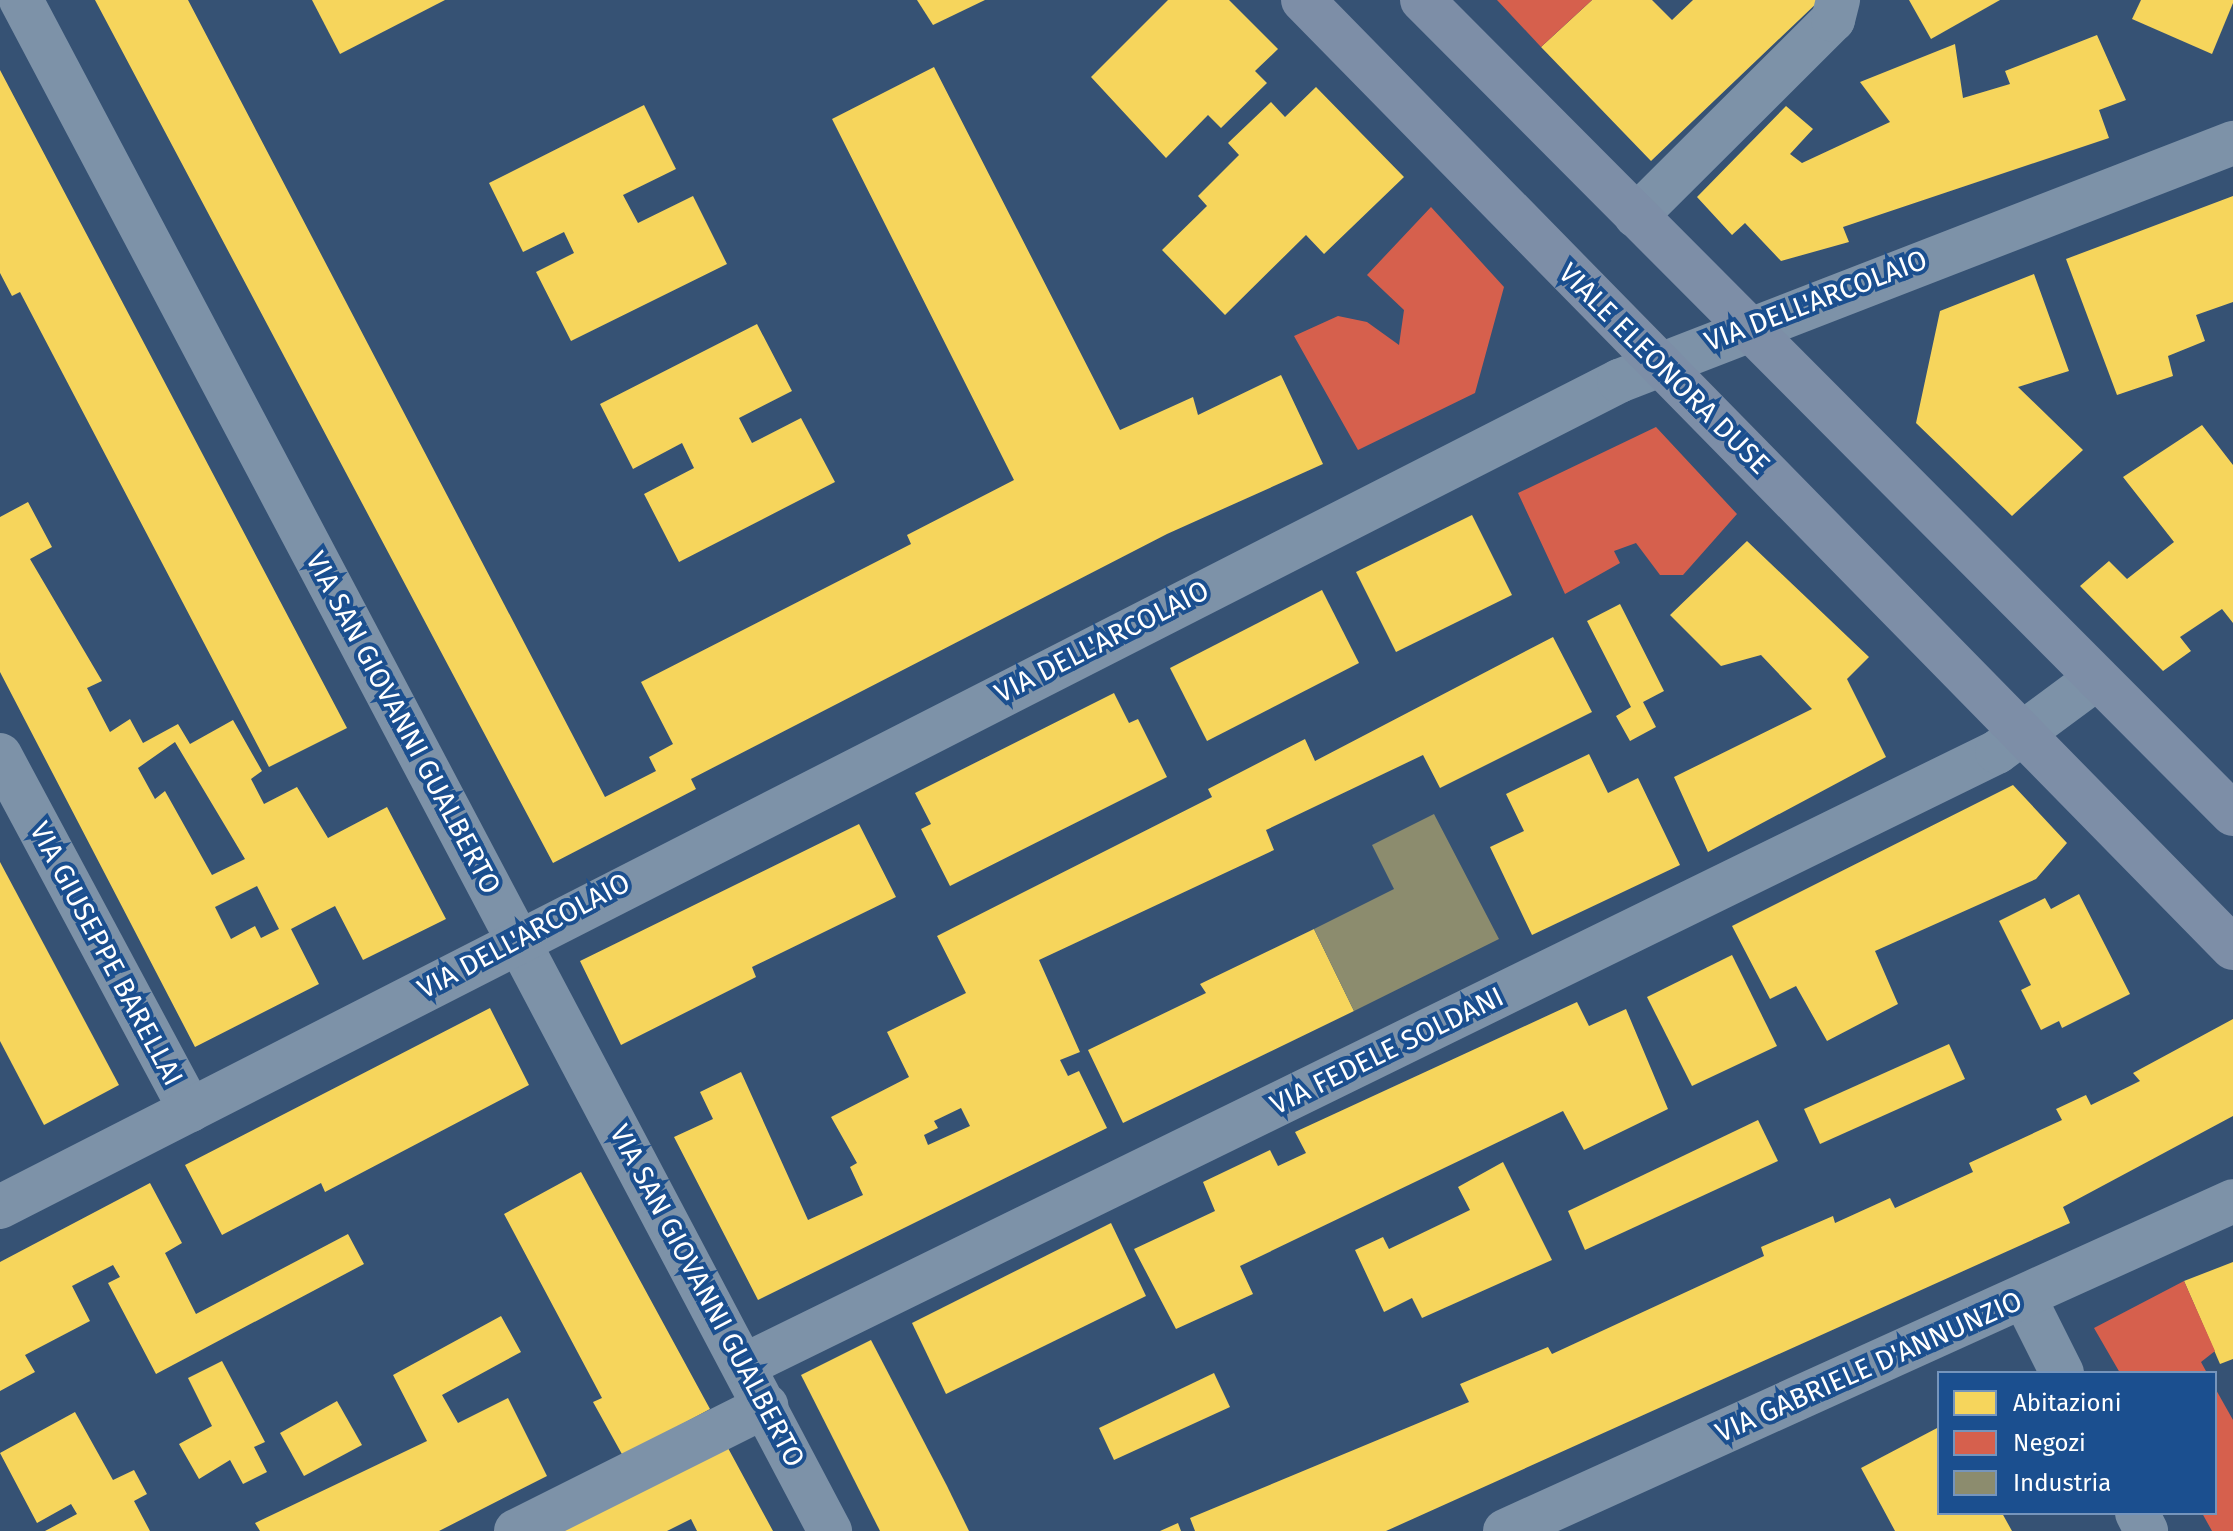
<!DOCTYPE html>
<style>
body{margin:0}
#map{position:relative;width:2233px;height:1531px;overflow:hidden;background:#365274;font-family:"Fira Sans",sans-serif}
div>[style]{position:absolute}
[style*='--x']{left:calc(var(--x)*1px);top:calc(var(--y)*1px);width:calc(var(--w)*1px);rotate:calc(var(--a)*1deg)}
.homes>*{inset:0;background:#f6d55c}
.shops>*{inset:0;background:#d6604d}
.industry>*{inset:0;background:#8c8c6e}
.minor>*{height:44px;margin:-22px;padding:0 22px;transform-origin:22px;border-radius:22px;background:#7d92a8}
.major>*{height:44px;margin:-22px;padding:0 22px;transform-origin:22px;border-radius:22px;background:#7d8ea7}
span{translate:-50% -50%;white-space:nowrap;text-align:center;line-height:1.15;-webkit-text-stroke:8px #1b4f8f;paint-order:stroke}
.street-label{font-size:28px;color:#fff}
.legend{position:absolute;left:1937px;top:1371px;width:280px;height:144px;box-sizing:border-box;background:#1b4f8f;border:2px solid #7695bc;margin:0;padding:10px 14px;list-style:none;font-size:24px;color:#fff}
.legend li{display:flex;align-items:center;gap:16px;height:40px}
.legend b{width:40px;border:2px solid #7695bc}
</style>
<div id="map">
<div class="homes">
<i style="clip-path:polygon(95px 0,188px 0,605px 797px,656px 771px,649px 757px,673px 744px,641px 682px,911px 544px,907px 535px,1014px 480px,832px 119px,934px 67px,1120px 430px,1193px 397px,1198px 415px,1281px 375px,1323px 464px,1167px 534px,691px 779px,696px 789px,553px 863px)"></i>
<i style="clip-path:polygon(312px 0,445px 0,340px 54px)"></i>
<i style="clip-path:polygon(917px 0,985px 0,933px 25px)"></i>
<i style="clip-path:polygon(1168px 0,1229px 0,1278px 49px,1255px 71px,1267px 83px,1221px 128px,1208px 115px,1166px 158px,1091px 77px)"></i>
<i style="clip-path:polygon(1592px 0,1652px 0,1672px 20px,1693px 0,1820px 0,1651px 161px,1541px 47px)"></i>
<i style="clip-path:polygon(1909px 0,2000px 0,1931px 39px)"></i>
<i style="clip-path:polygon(2141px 0,2233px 0,2233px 3px,2212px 54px,2132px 19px)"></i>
<i style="clip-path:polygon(2097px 35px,2126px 100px,2099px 110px,2109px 138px,1843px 227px,1849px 242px,1781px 261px,1745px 223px,1732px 235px,1697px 197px,1786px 106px,1813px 129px,1790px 154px,1802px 163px,1890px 122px,1860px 82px,1955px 44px,1963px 98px,2010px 84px,2005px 71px)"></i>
<i style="clip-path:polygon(0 70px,347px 728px,269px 767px,20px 292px,12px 296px,0 273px)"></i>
<i style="clip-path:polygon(1316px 87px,1404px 177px,1324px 254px,1306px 235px,1225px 315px,1162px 250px,1207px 206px,1198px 196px,1239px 155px,1228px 143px,1271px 102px,1285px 117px)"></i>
<i style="clip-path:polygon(644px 105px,676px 169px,623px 195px,638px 223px,693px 196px,727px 264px,571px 341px,536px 272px,574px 253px,564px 232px,523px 252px,489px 183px)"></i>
<i style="clip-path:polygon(2233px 196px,2233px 302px,2196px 315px,2205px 341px,2168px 356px,2173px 376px,2117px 395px,2066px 259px)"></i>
<i style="clip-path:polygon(2034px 274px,2069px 371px,2018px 387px,2083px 450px,2012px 516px,1916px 423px,1940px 311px)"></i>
<i style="clip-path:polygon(757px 324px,792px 391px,739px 418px,752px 443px,801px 418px,835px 482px,679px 562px,644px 494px,694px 468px,682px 443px,633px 469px,600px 404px)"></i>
<i style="clip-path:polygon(2202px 425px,2233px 465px,2233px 623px,2222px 609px,2180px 637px,2191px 651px,2163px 671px,2080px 586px,2109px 561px,2127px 579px,2174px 542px,2123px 477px)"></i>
<i style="clip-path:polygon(evenodd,28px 502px,52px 547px,30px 559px,102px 681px,87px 688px,110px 732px,130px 719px,143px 743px,178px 724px,190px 744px,233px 720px,262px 771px,251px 779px,264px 804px,297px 787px,328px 838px,387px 807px,446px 919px,363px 960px,335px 906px,291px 929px,319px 984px,195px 1047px,0 672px,0 517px,28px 502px,175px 742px,245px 859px,212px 875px,165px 791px,155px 799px,138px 768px,175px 742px,28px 502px,257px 886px,279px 929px,261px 938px,255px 926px,231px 939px,215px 907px,257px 886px)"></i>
<i style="clip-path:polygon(1472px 515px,1512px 595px,1396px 652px,1356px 572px)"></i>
<i style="clip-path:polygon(1747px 541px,1869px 657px,1847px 679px,1886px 757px,1708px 852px,1674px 777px,1812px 709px,1761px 655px,1721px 666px,1670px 615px)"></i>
<i style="clip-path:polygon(1322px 590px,1359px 663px,1207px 741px,1170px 668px)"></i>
<i style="clip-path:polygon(1620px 604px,1664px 691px,1643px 702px,1656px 727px,1630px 741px,1616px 716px,1631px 707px,1587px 621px)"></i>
<i style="clip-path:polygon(evenodd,1553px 637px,1592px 712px,1440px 788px,1423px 755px,1266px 830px,1274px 850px,1039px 960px,1080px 1052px,1060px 1060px,1068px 1076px,1079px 1071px,1107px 1128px,758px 1300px,674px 1137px,713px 1119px,700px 1092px,741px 1072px,808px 1220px,863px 1195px,850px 1167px,857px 1163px,831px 1117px,909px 1077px,887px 1032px,966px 993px,937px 936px,1212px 797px,1208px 789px,1305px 739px,1315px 761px,1553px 637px,961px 1108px,970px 1126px,928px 1145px,924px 1135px,938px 1128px,934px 1121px,961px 1108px)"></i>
<i style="clip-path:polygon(1114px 693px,1129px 723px,1138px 719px,1167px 777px,950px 886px,921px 829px,931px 824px,915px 793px)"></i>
<i style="clip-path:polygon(1589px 754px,1608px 793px,1638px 778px,1680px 865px,1532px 935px,1490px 847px,1524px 831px,1506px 794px)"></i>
<i style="clip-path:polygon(2013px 785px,2067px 843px,2036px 879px,1875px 951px,1898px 1004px,1827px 1041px,1796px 986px,1770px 999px,1732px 926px)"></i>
<i style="clip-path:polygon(859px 824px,896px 897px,752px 967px,756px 977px,621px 1045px,580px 961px)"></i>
<i style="clip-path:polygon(0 862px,119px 1085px,44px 1125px,0 1041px)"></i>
<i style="clip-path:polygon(2079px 894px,2130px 994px,2062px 1028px,2059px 1021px,2041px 1030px,2021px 990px,2031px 985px,1999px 921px,2045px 898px,2051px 909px)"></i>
<i style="clip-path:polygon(1314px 929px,1354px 1011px,1123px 1123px,1088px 1050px,1206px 993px,1200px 984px)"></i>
<i style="clip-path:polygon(1732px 955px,1777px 1046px,1692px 1086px,1647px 997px)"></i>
<i style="clip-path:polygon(1577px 1002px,1589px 1026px,1626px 1009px,1668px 1109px,1584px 1150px,1563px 1111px,1240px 1266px,1253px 1294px,1176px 1329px,1134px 1249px,1215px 1211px,1203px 1182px,1270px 1150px,1278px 1166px,1306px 1153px,1295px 1132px)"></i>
<i style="clip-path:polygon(490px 1008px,529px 1085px,325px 1192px,321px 1183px,222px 1235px,185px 1165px)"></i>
<i style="clip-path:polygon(2233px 1019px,2233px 1116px,2063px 1207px,2070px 1223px,1386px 1531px,1195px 1531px,1190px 1518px,1469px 1402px,1460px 1384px,1548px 1347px,1552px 1354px,1764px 1256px,1761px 1247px,1833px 1216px,1835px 1223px,1890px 1198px,1895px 1208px,1973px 1172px,1969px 1163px,2062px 1120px,2056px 1109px,2086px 1095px,2091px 1105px,2140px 1081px,2133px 1073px)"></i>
<i style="clip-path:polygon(1949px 1044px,1965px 1079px,1820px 1144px,1804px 1109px)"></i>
<i style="clip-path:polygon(1758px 1120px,1778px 1161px,1585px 1250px,1568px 1211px)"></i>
<i style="clip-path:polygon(1503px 1162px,1552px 1260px,1422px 1318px,1412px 1298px,1384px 1312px,1355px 1250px,1383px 1237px,1389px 1249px,1470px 1210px,1458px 1187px)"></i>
<i style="clip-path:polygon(581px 1172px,710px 1409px,623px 1456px,593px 1402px,602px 1398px,504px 1214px)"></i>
<i style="clip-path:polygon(150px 1183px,182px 1243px,165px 1253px,196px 1314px,348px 1234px,364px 1264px,156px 1374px,108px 1283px,120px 1277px,113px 1265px,72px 1286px,90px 1321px,25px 1355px,35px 1372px,0 1391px,0 1262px)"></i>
<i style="clip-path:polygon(1111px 1223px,1146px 1296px,946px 1394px,912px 1323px)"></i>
<i style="clip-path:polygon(2233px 1262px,2233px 1359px,2220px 1364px,2184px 1281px)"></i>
<i style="clip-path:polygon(501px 1316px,521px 1352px,442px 1395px,458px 1423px,508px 1398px,547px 1476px,439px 1531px,260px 1531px,255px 1523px,427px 1441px,393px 1375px)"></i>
<i style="clip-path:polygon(871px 1340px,947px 1486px,969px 1531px,880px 1531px,801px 1375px)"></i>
<i style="clip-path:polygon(222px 1361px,265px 1442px,254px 1447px,267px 1472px,243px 1484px,230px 1460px,199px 1479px,179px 1444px,212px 1426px,188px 1378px)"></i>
<i style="clip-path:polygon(1214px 1373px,1230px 1407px,1114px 1460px,1099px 1428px)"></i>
<i style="clip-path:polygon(337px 1401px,362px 1445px,304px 1476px,280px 1433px)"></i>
<i style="clip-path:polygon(75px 1412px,113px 1480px,134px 1470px,147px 1494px,134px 1501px,150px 1531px,45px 1531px,77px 1514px,71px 1504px,37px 1523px,0 1453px)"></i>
<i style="clip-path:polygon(1939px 1427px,1939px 1513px,2002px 1513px,2012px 1531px,1895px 1531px,1861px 1468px)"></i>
<i style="clip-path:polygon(728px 1448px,773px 1531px,697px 1531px,691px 1519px,667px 1531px,562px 1531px)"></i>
<i style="clip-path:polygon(1178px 1523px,1181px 1531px,1160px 1531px)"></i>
</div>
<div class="shops">
<i style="clip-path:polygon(1497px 0,1592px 0,1541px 47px)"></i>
<i style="clip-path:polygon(1431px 207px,1504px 287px,1475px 393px,1358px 450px,1294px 336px,1338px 316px,1367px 322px,1399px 345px,1404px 310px,1367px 275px)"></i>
<i style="clip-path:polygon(1656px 427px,1737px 514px,1683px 575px,1660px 575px,1636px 543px,1614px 551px,1620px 563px,1565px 594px,1518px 493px)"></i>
<i style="clip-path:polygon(2184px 1281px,2215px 1351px,2201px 1362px,2207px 1373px,2120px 1373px,2094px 1328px)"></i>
<i style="clip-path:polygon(2215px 1388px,2233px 1420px,2233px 1531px,2212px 1531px,2202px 1513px,2215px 1513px)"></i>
</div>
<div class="industry">
<i style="clip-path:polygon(1434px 814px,1499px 939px,1354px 1011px,1314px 929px,1394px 889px,1372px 845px)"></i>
</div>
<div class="minor">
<i style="--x:21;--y:0;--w:1732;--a:62.15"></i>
<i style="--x:1636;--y:216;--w:278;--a:-44.9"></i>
<i style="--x:1833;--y:20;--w:21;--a:-76"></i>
<i style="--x:0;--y:755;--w:403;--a:61.8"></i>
<i style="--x:0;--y:1207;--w:1818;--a:-27.03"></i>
<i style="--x:1619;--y:381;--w:659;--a:-21.19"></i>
<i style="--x:2024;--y:1297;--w:85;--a:63.4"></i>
<i style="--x:745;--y:1365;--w:1394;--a:-26.09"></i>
<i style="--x:1997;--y:752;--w:124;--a:-36.5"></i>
<i style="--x:2137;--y:1513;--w:20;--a:63"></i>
<i style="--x:516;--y:1531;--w:280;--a:-26.6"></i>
<i style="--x:1505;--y:1531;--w:799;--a:-24.38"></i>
</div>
<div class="major">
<i style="--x:1303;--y:0;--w:1328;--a:45.55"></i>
<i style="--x:1422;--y:0;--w:1149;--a:45.11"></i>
</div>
<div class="street-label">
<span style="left:1816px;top:301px;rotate:-21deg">VIA DELL'ARCOLAIO</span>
<span style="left:1664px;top:369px;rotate:45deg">VIALE ELEONORA DUSE</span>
<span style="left:1102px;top:642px;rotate:-27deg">VIA DELL'ARCOLAIO</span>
<span style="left:403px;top:723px;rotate:62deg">VIA SAN GIOVANNI GUALBERTO</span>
<span style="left:524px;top:936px;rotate:-28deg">VIA DELL'ARCOLAIO</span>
<span style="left:106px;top:954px;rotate:62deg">VIA GIUSEPPE BARELLAI</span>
<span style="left:1387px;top:1051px;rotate:-26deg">VIA FEDELE SOLDANI</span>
<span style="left:707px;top:1296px;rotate:62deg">VIA SAN GIOVANNI GUALBERTO</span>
<span style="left:1869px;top:1367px;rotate:-24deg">VIA GABRIELE D'ANNUNZIO</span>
</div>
<ul class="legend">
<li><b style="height:22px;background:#f6d55c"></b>Abitazioni</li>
<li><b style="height:22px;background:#d6604d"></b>Negozi</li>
<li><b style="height:22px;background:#8c8c6e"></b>Industria</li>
</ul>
</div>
